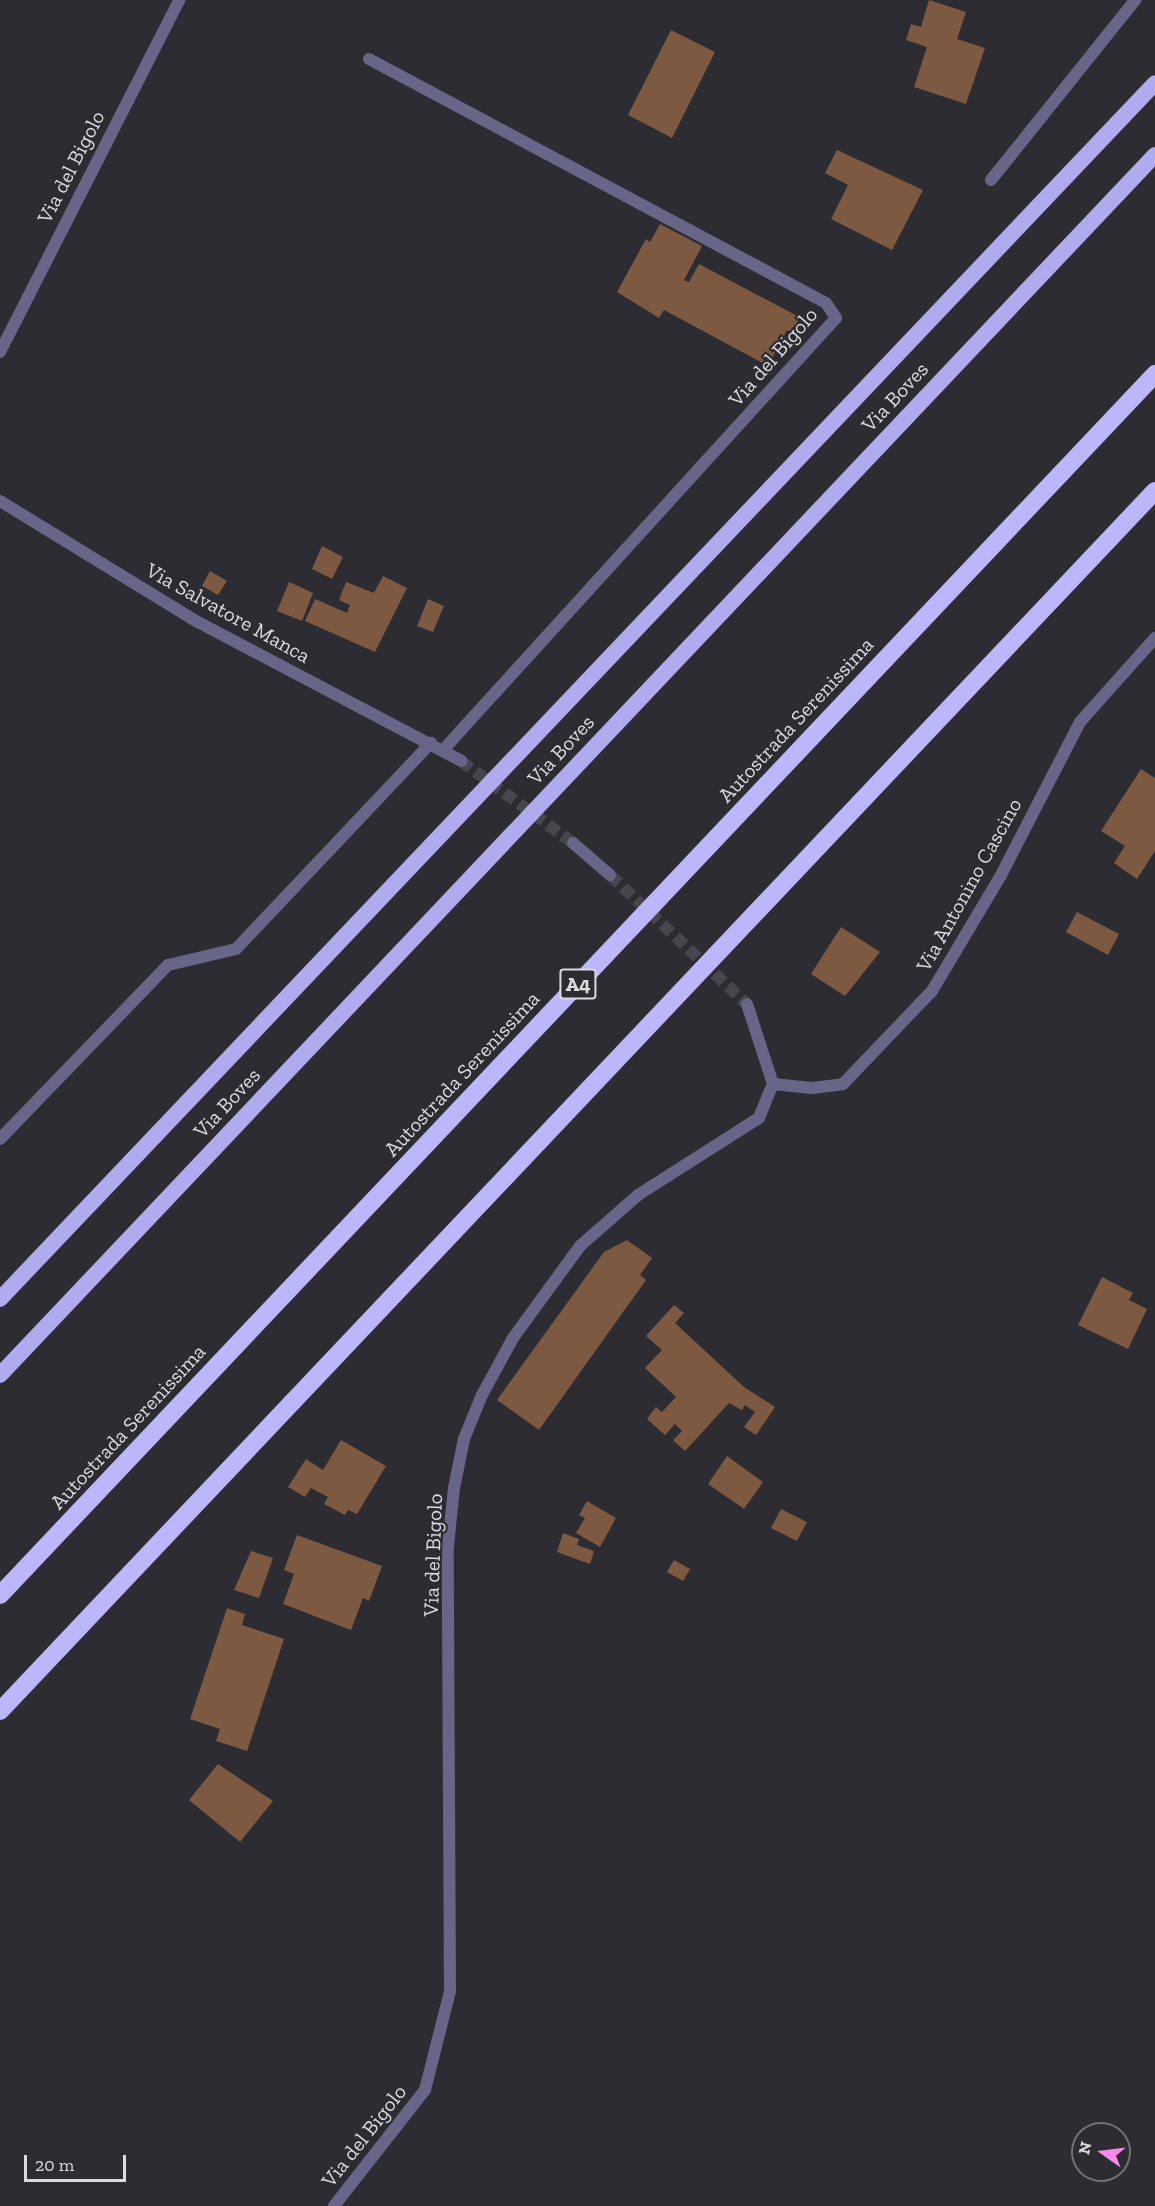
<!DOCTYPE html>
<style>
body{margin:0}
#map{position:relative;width:1155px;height:2206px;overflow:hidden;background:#2d2c32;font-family:"Zilla Slab",serif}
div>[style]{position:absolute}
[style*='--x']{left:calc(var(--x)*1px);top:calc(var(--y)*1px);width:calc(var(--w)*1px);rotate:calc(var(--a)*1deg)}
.building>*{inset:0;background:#7d5942}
.minor-tunnel>*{height:12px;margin-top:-6px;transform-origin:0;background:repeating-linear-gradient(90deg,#47464c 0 12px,transparent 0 18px)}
.service>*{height:12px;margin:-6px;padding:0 6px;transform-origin:6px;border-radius:6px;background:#686688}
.minor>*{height:12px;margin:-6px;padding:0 6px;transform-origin:6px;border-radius:6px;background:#686688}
.trunk>*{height:16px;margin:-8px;padding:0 8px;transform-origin:8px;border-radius:8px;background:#b0aaef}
.motorway>*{height:18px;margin:-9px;padding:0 9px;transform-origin:9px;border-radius:9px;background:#bcb7fa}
span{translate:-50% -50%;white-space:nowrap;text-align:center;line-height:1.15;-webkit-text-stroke:4.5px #2d2c32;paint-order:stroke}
.shield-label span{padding:2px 4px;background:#2d2c32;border:2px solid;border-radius:4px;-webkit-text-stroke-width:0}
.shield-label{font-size:20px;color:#dcdcdf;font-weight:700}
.street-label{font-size:21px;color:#dcdcdf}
.north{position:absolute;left:1071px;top:2122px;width:60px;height:60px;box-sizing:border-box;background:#2d2c32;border:2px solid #737277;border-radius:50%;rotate:284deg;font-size:16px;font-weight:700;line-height:24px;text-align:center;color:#dcdcdf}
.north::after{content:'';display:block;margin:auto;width:21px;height:27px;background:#f888ea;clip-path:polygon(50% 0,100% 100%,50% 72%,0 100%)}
.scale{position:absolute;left:24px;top:2155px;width:102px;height:27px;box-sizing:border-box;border:3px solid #dcdcdf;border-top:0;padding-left:8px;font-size:18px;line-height:21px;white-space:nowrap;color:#dcdcdf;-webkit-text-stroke:4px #2d2c32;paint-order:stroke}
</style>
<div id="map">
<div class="building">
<i style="clip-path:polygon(929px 0,966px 12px,957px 39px,985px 48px,966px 104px,914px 87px,927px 47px,906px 40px,911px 24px,921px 27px)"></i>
<i style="clip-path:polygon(671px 30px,715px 52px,672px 138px,628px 115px)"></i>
<i style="clip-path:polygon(837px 150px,923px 190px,892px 250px,831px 219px,848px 185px,825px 173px)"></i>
<i style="clip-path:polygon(660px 224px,702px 246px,684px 280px,689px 282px,699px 264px,801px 318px,792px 333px,787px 330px,768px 366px,664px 310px,659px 318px,617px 292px,646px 239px,650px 242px)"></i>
<i style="clip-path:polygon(322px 546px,343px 557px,332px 579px,312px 569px)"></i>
<i style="clip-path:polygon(210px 571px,227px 581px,218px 595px,202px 586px)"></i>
<i style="clip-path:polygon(383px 576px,407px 588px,375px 652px,305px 621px,315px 599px,347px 613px,350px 605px,339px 600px,346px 582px,374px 593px)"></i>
<i style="clip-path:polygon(289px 582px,313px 593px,302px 621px,277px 611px)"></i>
<i style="clip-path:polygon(428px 599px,444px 606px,433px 632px,417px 626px)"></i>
<i style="clip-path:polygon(1141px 769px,1155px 778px,1155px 851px,1137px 879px,1114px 863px,1125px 846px,1101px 831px)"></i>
<i style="clip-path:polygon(1077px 912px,1119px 934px,1108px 955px,1066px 932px)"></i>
<i style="clip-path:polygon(841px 927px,880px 952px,845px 996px,811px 974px)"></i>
<i style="clip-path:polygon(627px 1240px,652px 1258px,640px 1275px,646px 1280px,539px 1430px,497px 1400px,604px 1252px)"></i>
<i style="clip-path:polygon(1102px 1277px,1133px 1293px,1129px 1300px,1147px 1309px,1128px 1349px,1078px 1325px)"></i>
<i style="clip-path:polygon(674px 1305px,684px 1313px,675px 1323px,744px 1387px,775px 1407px,756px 1435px,744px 1427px,755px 1412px,745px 1405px,742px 1410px,729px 1403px,685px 1451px,673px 1440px,682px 1431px,675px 1424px,665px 1435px,647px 1419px,656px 1407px,662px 1412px,676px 1397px,645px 1368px,662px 1350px,646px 1336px)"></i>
<i style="clip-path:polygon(341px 1440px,386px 1466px,357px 1514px,348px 1510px,345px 1515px,324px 1504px,328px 1497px,311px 1488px,305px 1497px,288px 1487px,306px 1459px,323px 1470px)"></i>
<i style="clip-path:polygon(727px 1456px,763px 1482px,744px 1509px,708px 1484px)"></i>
<i style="clip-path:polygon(587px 1501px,616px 1518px,600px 1547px,576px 1533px,585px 1518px,579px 1515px)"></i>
<i style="clip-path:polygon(781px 1509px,807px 1522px,797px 1541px,771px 1528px)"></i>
<i style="clip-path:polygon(563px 1533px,579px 1539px,577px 1545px,594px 1551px,590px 1564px,557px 1552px)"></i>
<i style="clip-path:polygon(297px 1535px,382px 1566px,369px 1601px,363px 1598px,351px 1630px,283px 1604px,294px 1574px,284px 1570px)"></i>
<i style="clip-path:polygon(251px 1551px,273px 1558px,259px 1598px,234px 1590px)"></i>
<i style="clip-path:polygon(674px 1560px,690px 1569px,683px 1581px,667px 1572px)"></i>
<i style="clip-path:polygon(227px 1608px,245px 1614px,242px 1625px,284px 1639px,247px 1751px,216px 1741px,220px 1729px,190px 1719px)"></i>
<i style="clip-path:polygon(218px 1764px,273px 1801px,240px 1842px,189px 1800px)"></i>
</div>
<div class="minor-tunnel">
<i style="--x:461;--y:761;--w:139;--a:36.2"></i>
<i style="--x:610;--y:875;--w:188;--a:43.3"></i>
</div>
<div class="service">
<i style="--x:0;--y:1139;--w:242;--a:-46"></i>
<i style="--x:168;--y:965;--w:70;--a:-13.2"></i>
<i style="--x:236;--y:949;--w:284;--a:-46.6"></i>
</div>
<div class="minor">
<i style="--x:369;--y:59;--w:518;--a:28.1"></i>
<i style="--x:826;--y:303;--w:18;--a:56"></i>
<i style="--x:836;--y:318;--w:583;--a:132.29"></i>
<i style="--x:991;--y:180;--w:231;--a:-51.3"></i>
<i style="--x:0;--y:352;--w:395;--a:-63"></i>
<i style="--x:0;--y:501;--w:230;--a:31.5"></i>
<i style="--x:196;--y:621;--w:300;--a:27.8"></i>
<i style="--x:573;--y:843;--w:49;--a:40.9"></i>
<i style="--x:773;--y:1084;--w:39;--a:6"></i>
<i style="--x:812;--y:1088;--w:31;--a:-7"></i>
<i style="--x:843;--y:1084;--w:129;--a:-46.3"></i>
<i style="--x:932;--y:991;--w:133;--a:-59.2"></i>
<i style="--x:1000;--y:877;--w:174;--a:-62.7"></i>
<i style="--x:1080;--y:722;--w:113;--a:-48.2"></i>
<i style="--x:334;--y:2206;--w:147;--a:-51.9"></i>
<i style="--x:425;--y:2090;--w:102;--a:-75.8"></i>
<i style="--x:450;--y:1991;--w:445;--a:-90.3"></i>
<i style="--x:448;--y:1546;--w:58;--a:-84.1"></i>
<i style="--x:454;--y:1488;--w:50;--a:-78.5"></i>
<i style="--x:464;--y:1439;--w:48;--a:-67.8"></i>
<i style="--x:482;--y:1395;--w:65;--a:-61.5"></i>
<i style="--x:513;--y:1338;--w:114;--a:-53.9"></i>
<i style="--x:580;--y:1246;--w:77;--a:-41.3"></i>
<i style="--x:638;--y:1195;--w:143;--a:-32.5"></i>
<i style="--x:759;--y:1118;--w:37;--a:-68"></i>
<i style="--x:773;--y:1084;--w:84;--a:-108"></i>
</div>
<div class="trunk">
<i style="--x:0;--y:1299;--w:1677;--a:-46.47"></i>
<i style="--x:0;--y:1375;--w:1680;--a:-46.57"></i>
</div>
<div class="motorway">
<i style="--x:0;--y:1595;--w:1681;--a:-46.59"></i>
<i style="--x:0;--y:1711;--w:1680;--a:-46.57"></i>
</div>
<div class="shield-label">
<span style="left:578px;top:984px">A4</span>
</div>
<div class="street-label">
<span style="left:71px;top:167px;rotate:-63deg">Via del Bigolo</span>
<span style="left:773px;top:357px;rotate:-49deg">Via del Bigolo</span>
<span style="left:895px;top:397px;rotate:-47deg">Via Boves</span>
<span style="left:228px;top:613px;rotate:29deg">Via Salvatore Manca</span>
<span style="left:796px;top:720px;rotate:-47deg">Autostrada Serenissima</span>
<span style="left:561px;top:750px;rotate:-47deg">Via Boves</span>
<span style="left:969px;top:885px;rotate:-61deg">Via Antonino Cascino</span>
<span style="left:462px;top:1074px;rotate:-47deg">Autostrada Serenissima</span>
<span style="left:227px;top:1103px;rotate:-47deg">Via Boves</span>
<span style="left:128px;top:1427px;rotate:-47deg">Autostrada Serenissima</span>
<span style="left:433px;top:1555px;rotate:-88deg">Via del Bigolo</span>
<span style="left:364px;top:2136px;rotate:-52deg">Via del Bigolo</span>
</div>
<div class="north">N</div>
<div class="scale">20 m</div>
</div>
